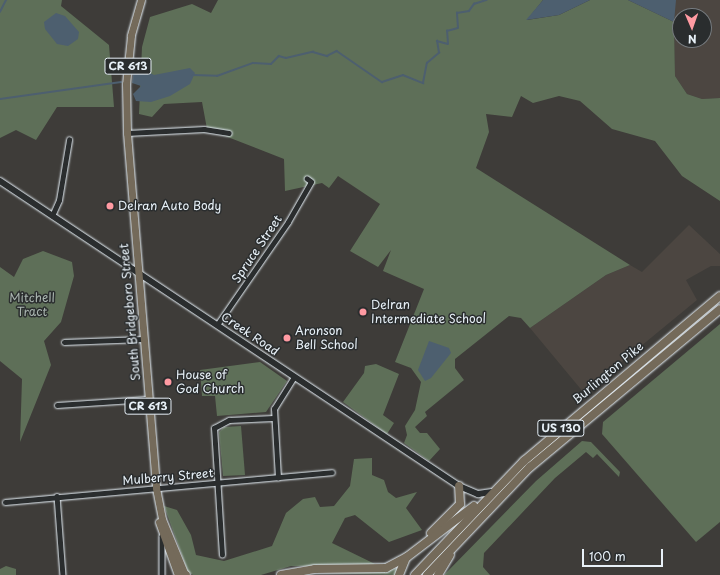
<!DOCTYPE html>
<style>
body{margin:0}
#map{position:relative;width:720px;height:575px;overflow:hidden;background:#3e3c39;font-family:"Playpen Sans",sans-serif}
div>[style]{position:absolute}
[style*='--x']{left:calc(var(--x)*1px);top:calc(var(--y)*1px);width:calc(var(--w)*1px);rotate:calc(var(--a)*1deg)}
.built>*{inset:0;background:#4c4641}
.green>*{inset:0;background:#5e6f58}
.water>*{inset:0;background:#4d5f6f}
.stream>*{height:1.5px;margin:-0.75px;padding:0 0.75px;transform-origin:0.75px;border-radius:0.75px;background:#4d5f6f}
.roads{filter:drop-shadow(0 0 1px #e8f1f8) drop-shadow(0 0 1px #e8f1f8)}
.street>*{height:4.5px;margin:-2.25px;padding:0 2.25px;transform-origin:2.25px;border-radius:2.25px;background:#2a2d2e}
.secondary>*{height:6px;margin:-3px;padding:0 3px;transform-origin:3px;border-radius:3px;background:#2a2d2e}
.primary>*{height:7px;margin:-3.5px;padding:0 3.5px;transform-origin:3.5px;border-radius:3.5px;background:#746a5a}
.highway>*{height:8px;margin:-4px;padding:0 4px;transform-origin:4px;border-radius:4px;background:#746a5a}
.dots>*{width:11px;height:11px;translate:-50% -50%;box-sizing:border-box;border:2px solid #2a2d2e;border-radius:50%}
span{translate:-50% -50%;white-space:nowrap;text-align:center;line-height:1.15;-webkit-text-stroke:3px #2a2d2e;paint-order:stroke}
.shield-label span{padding:1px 3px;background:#2a2d2e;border:1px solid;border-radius:3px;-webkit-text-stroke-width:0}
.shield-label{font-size:11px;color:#e8f1f8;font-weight:700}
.poi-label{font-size:12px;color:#e8f1f8}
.left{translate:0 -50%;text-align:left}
.street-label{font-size:12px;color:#e8f1f8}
.park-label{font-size:12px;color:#aab6b0}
.north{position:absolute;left:672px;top:8px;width:40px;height:40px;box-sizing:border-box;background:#2a2d2e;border:1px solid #767b7f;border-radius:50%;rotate:178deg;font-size:11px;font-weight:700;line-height:16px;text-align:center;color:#e8f1f8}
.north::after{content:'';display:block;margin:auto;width:14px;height:18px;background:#ff9aa2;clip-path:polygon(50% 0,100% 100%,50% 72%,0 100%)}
.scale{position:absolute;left:582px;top:549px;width:81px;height:18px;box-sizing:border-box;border:2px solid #e8f1f8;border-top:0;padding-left:5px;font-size:12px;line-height:14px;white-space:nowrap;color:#e8f1f8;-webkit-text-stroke:3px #2a2d2e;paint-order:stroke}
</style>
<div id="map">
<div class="built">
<i style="clip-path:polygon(evenodd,628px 0,720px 0,720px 98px,702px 99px,687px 94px,675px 76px,674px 22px,628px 0,680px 16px,704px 16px,704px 40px,680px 40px,680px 16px)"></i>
<i style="clip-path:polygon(689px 225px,720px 254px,720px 266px,711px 266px,686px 280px,697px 300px,584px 393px,530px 328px,606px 275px,630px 265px,642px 272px)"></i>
</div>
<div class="green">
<i style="clip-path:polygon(0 0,62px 0,61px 6px,109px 45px,114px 107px,57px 107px,36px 140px,16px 130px,0 138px)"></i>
<i style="clip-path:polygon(218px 0,543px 0,527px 20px,559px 15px,590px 0,628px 0,674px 22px,675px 76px,687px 94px,702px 99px,720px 98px,720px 201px,682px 176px,655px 141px,612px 129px,580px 101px,559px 96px,533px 103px,521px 96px,512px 117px,486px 114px,489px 132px,476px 168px,630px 265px,606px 275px,530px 328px,521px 318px,509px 316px,455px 359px,455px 368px,464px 380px,425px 412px,427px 416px,415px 427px,420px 433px,427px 433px,440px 449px,429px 461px,404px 443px,407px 435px,405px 426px,415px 410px,421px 382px,411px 368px,395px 362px,424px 289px,383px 271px,391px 250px,378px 267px,350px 251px,380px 204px,338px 176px,329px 188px,322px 183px,285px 191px,284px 159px,207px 129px,202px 102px,164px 104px,152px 117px,139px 114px,142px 47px,150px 17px,192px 4px,211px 13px)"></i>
<i style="clip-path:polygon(43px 251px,72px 262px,74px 276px,61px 322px,44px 341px,51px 365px,20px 442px,22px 379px,0 361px,0 267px,14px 277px,23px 259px)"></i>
<i style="clip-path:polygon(720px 324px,720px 522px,696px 542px,602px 434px,603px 422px)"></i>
<i style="clip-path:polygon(260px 362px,287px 381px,266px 412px,217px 416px,215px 396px,202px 396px,200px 370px)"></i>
<i style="clip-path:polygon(376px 364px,399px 374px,383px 415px,394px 423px,387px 434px,343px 402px,364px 373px,365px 366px)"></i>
<i style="clip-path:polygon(241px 426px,245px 475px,223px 476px,219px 432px,224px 427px)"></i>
<i style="clip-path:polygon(582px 441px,591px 442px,620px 472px,619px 477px,597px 454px,593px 458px,586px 452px,555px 478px,484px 553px,483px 567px,490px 575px,444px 575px,536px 481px)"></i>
<i style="clip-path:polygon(372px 458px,372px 475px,384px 480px,388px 492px,396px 498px,417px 492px,406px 508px,422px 530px,389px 542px,355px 515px,345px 518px,332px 543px,375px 564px,374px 567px,291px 566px,261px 575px,193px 575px,188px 572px,164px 506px,177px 510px,191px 535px,196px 555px,224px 561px,272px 546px,286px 513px,303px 499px,315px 497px,320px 507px,334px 506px,350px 486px,354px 459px)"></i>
<i style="clip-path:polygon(6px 566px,16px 569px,16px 575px,0 575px,0 569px)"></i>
<i style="clip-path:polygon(398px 568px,396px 575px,316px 573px,382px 572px)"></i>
</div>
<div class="water">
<i style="clip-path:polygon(543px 0,590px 0,559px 15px,526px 20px)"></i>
<i style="clip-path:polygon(628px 0,676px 0,674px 22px)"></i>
<i style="clip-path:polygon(56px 13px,65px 16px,79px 32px,78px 39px,68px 46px,57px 44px,45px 29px,44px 22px)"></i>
<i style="clip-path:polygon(138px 67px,154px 75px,190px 68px,195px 73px,190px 84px,170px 96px,151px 102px,136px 101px,133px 94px,141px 86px,132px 83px,134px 69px)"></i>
<i style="clip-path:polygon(429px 341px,449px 348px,451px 353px,431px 378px,425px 381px,418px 370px)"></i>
</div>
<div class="stream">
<i style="--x:0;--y:12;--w:13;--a:-63"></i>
<i style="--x:193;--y:75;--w:24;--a:2"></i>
<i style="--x:217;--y:76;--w:38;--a:-20"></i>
<i style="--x:253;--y:63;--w:18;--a:3"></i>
<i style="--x:271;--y:64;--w:11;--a:-45"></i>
<i style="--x:279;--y:56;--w:7;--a:16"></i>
<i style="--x:286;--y:58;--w:28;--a:-13"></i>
<i style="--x:313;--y:52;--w:15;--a:16"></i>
<i style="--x:327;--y:56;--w:11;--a:-27"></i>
<i style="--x:337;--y:51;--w:55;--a:34.6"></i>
<i style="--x:382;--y:82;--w:22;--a:-18"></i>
<i style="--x:403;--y:75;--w:22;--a:22"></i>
<i style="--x:423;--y:83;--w:20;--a:-79"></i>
<i style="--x:427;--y:63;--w:16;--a:-40"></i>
<i style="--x:439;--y:53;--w:12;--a:-99"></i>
<i style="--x:437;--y:41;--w:11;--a:15"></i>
<i style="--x:448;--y:44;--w:13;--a:-94"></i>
<i style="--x:447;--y:31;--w:11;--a:-15"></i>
<i style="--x:458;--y:28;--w:15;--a:-94"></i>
<i style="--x:457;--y:13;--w:12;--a:-9"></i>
<i style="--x:469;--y:11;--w:9;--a:-54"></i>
<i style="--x:474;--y:4;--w:13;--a:-18"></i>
<i style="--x:0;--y:99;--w:122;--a:-8"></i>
</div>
<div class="roads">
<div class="street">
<i style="--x:127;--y:133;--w:77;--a:-3"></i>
<i style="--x:204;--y:129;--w:25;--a:9"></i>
<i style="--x:52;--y:216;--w:17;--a:-66"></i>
<i style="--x:59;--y:200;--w:61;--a:-80.5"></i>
<i style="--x:217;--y:325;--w:125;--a:-55.4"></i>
<i style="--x:288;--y:222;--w:46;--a:-60.1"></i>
<i style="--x:311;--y:182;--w:5;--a:-143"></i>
<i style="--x:64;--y:342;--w:79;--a:-2.2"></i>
<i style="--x:57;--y:405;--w:91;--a:-3.8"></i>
<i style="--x:278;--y:478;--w:69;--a:-93.3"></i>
<i style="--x:274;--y:409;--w:38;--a:-58"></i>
<i style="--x:57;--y:496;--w:79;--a:85.7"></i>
<i style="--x:5;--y:502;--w:328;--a:-5.2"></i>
<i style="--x:162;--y:536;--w:39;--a:90"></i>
<i style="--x:222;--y:555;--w:127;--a:-93.6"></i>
<i style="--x:214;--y:428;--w:17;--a:-28"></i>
<i style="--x:229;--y:420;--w:44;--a:-2.6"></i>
</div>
<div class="secondary">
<i style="--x:0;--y:181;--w:551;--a:33.6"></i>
<i style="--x:459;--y:486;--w:21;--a:23"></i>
<i style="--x:478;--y:494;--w:14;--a:-8"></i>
</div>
<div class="primary">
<i style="--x:141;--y:0;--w:37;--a:106"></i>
<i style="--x:131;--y:36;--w:48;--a:95.9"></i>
<i style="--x:126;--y:84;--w:49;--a:88.8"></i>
<i style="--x:127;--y:133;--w:356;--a:85.3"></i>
<i style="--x:156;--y:488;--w:32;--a:79"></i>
<i style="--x:162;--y:519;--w:61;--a:67.7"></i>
<i style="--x:159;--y:522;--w:56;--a:70.3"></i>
</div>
<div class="highway">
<i style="--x:431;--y:533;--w:41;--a:-45"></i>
<i style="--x:460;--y:504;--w:18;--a:-93"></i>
<i style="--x:184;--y:574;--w:2;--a:27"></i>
<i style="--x:281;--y:575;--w:35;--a:-10"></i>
<i style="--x:315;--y:569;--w:71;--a:-0.8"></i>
<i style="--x:386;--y:568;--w:24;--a:-28"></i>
<i style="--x:407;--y:557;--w:84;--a:-37.3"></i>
<i style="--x:399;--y:575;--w:18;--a:-68"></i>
<i style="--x:415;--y:575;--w:158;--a:-46.3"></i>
<i style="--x:524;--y:461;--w:256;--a:-40.1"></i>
<i style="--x:427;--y:575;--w:149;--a:-46.4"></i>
<i style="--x:530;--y:467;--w:247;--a:-39.7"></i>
<i style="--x:438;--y:575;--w:23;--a:-59"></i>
</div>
</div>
<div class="dots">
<i style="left:110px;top:206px;background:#ff9aa2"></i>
<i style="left:363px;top:312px;background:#ff9aa2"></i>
<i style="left:287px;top:338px;background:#ff9aa2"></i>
<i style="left:168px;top:382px;background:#ff9aa2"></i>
</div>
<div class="shield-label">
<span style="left:128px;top:66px">CR 613</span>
<span style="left:148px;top:406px">CR 613</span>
<span style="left:561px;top:428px">US 130</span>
</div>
<div class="poi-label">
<span class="left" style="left:118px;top:206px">Delran Auto Body</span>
<span class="left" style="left:371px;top:312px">Delran<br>Intermediate School</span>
<span class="left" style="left:295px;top:338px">Aronson<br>Bell School</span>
<span class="left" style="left:176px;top:382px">House of<br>God Church</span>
</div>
<div class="street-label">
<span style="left:257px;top:249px;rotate:-56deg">Spruce Street</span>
<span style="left:130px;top:312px;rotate:-95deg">South Bridgeboro Street</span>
<span style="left:250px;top:334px;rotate:34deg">Creek Road</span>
<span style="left:608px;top:373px;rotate:-40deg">Burlington Pike</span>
<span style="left:168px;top:477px;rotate:-5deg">Mulberry Street</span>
</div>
<div class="park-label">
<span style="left:32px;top:305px">Mitchell<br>Tract</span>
</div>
<div class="north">N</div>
<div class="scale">100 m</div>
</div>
